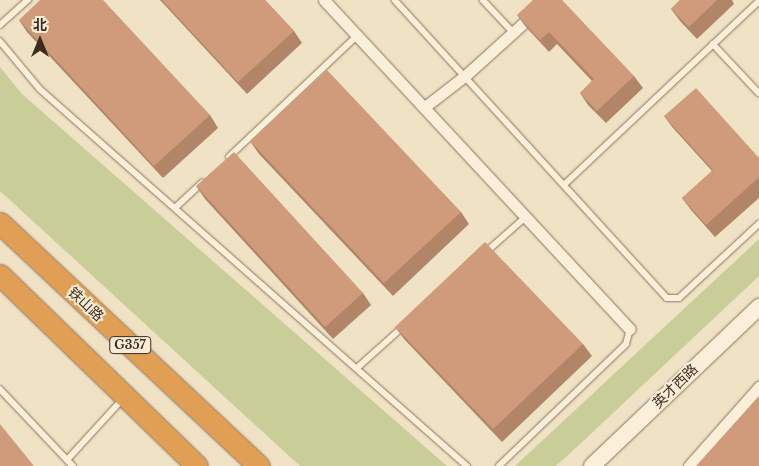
<!DOCTYPE html>
<meta charset="utf-8">
<style>
body{margin:0}
#map{position:relative;width:759px;height:466px;overflow:hidden;background:#f0e2c5;font-family:"Libre Baskerville","Noto Sans SC",serif}
div>[style]{position:absolute}
[style*='--x']{left:calc(var(--x)*1px);top:calc(var(--y)*1px);width:calc(var(--w)*1px);rotate:calc(var(--a)*1deg)}
.green>*{inset:0;background:#c9ce99}
.roads{filter:drop-shadow(0 0 1px #8b735a) drop-shadow(0 0 1px #8b735a)}
.lane>*{height:5.5px;margin:-2.75px;padding:0 2.75px;transform-origin:2.75px;border-radius:2.75px;background:#faefd9}
.street>*{height:11px;margin:-5.5px;padding:0 5.5px;transform-origin:5.5px;border-radius:5.5px;background:#faefd9}
.secondary>*{height:16px;margin:-8px;padding:0 8px;transform-origin:8px;border-radius:8px;background:#faefd9}
.highway>*{height:21px;margin:-10.5px;padding:0 10.5px;transform-origin:10.5px;border-radius:10.5px;background:#e09f55}
.wall>*{inset:0;background:#b28569}
.building>*{inset:0;background:#cf9b7a}
span{translate:-50% -50%;white-space:nowrap;text-align:center;line-height:1.15;-webkit-text-stroke:4px #f7ecd5;paint-order:stroke}
.shield-label span{padding:1px 4px;background:#f7ecd5;border:1px solid;border-radius:4px;-webkit-text-stroke-width:0}
.shield-label{font-size:12px;color:#3b2c1f;font-weight:700}
.street-label{font-size:14px;color:#3b2c1f}
.north{position:absolute;left:15px;top:15px;width:50px;height:50px;-webkit-text-stroke:4px #f7ecd5;paint-order:stroke;rotate:0deg;font-size:14px;font-weight:700;line-height:20px;text-align:center;color:#3b2c1f}
.north::after{content:'';display:block;margin:auto;width:18px;height:22px;background:#3b2c1f;clip-path:polygon(50% 0,100% 100%,50% 72%,0 100%)}
</style>
<div id="map">
<div class="green">
<i style="clip-path:polygon(0 67px,22px 94px,447px 466px,300px 466px,0 191px)"></i>
<i style="clip-path:polygon(759px 239px,759px 276px,579px 445px,556px 466px,515px 466px)"></i>
</div>
<div class="roads">
<div class="lane">
<i style="--x:395;--y:0;--w:403;--a:47.6"></i>
<i style="--x:667;--y:298;--w:12;--a:0"></i>
<i style="--x:679;--y:298;--w:109;--a:-42.8"></i>
<i style="--x:483;--y:0;--w:44;--a:46.8"></i>
<i style="--x:0;--y:25;--w:38;--a:-42"></i>
<i style="--x:0;--y:41;--w:62;--a:50.2"></i>
<i style="--x:40;--y:89;--w:570;--a:41.44"></i>
<i style="--x:713;--y:44;--w:67;--a:46.8"></i>
<i style="--x:229;--y:157;--w:178;--a:-43.4"></i>
<i style="--x:564;--y:185;--w:268;--a:-43.3"></i>
<i style="--x:175;--y:208;--w:37;--a:-43"></i>
<i style="--x:485;--y:253;--w:56;--a:-41.4"></i>
<i style="--x:357;--y:368;--w:63;--a:-41.8"></i>
<i style="--x:0;--y:389;--w:106;--a:46.5"></i>
<i style="--x:67;--y:460;--w:81;--a:-47.5"></i>
<i style="--x:499;--y:466;--w:176;--a:-43.8"></i>
<i style="--x:626;--y:344;--w:16;--a:-75"></i>
</div>
<div class="street">
<i style="--x:324;--y:0;--w:449;--a:47.1"></i>
<i style="--x:426;--y:106;--w:51;--a:-37.8"></i>
<i style="--x:466;--y:75;--w:112;--a:-42.1"></i>
<i style="--x:689;--y:466;--w:106;--a:-48.5"></i>
</div>
<div class="secondary">
<i style="--x:592;--y:466;--w:231;--a:-43.6"></i>
</div>
<div class="highway">
<i style="--x:0;--y:223;--w:355;--a:43.2"></i>
<i style="--x:0;--y:275;--w:274;--a:44.1"></i>
</div>
</div>
<div class="wall">
<i style="clip-path:polygon(160px 0,265px 0,294px 31px,302px 43px,247px 94px)"></i>
<i style="clip-path:polygon(680px 0,732px 0,734px 4px,697px 39px,680px 21px,671px 9px)"></i>
<i style="clip-path:polygon(517px 15px,634px 76px,643px 88px,606px 123px,588px 105px,580px 93px,592px 81px,557px 44px,549px 52px,526px 27px)"></i>
<i style="clip-path:polygon(19px 20px,210px 115px,218px 128px,163px 178px,27px 32px)"></i>
<i style="clip-path:polygon(664px 116px,759px 158px,759px 198px,715px 237px,691px 210px,682px 198px,712px 171px,673px 128px)"></i>
<i style="clip-path:polygon(250px 141px,461px 212px,469px 224px,393px 296px,259px 154px)"></i>
<i style="clip-path:polygon(196px 186px,363px 293px,371px 305px,333px 339px,205px 199px)"></i>
<i style="clip-path:polygon(395px 327px,583px 344px,592px 356px,502px 442px,404px 339px)"></i>
</div>
<div class="building">
<i style="clip-path:polygon(40px 0,103px 0,210px 115px,154px 166px,19px 20px)"></i>
<i style="clip-path:polygon(162px 0,265px 0,294px 31px,238px 82px)"></i>
<i style="clip-path:polygon(533px 0,562px 0,634px 76px,597px 111px,580px 93px,594px 79px,549px 32px,540px 40px,517px 15px)"></i>
<i style="clip-path:polygon(680px 0,717px 0,689px 27px,671px 9px)"></i>
<i style="clip-path:polygon(327px 70px,461px 212px,384px 283px,250px 141px)"></i>
<i style="clip-path:polygon(696px 88px,759px 158px,759px 177px,706px 225px,682px 198px,713px 170px,664px 116px)"></i>
<i style="clip-path:polygon(234px 152px,363px 293px,325px 327px,196px 186px)"></i>
<i style="clip-path:polygon(485px 242px,583px 344px,493px 429px,395px 327px)"></i>
<i style="clip-path:polygon(759px 396px,759px 466px,696px 466px)"></i>
<i style="clip-path:polygon(0 424px,34px 466px,0 466px)"></i>
</div>
<div class="shield-label">
<span style="left:130px;top:345px">G357</span>
</div>
<div class="street-label">
<span style="left:86px;top:304px;rotate:43deg">铁山路</span>
<span style="left:675px;top:386px;rotate:-44deg">英才西路</span>
</div>
<div class="north">北</div>
</div>
